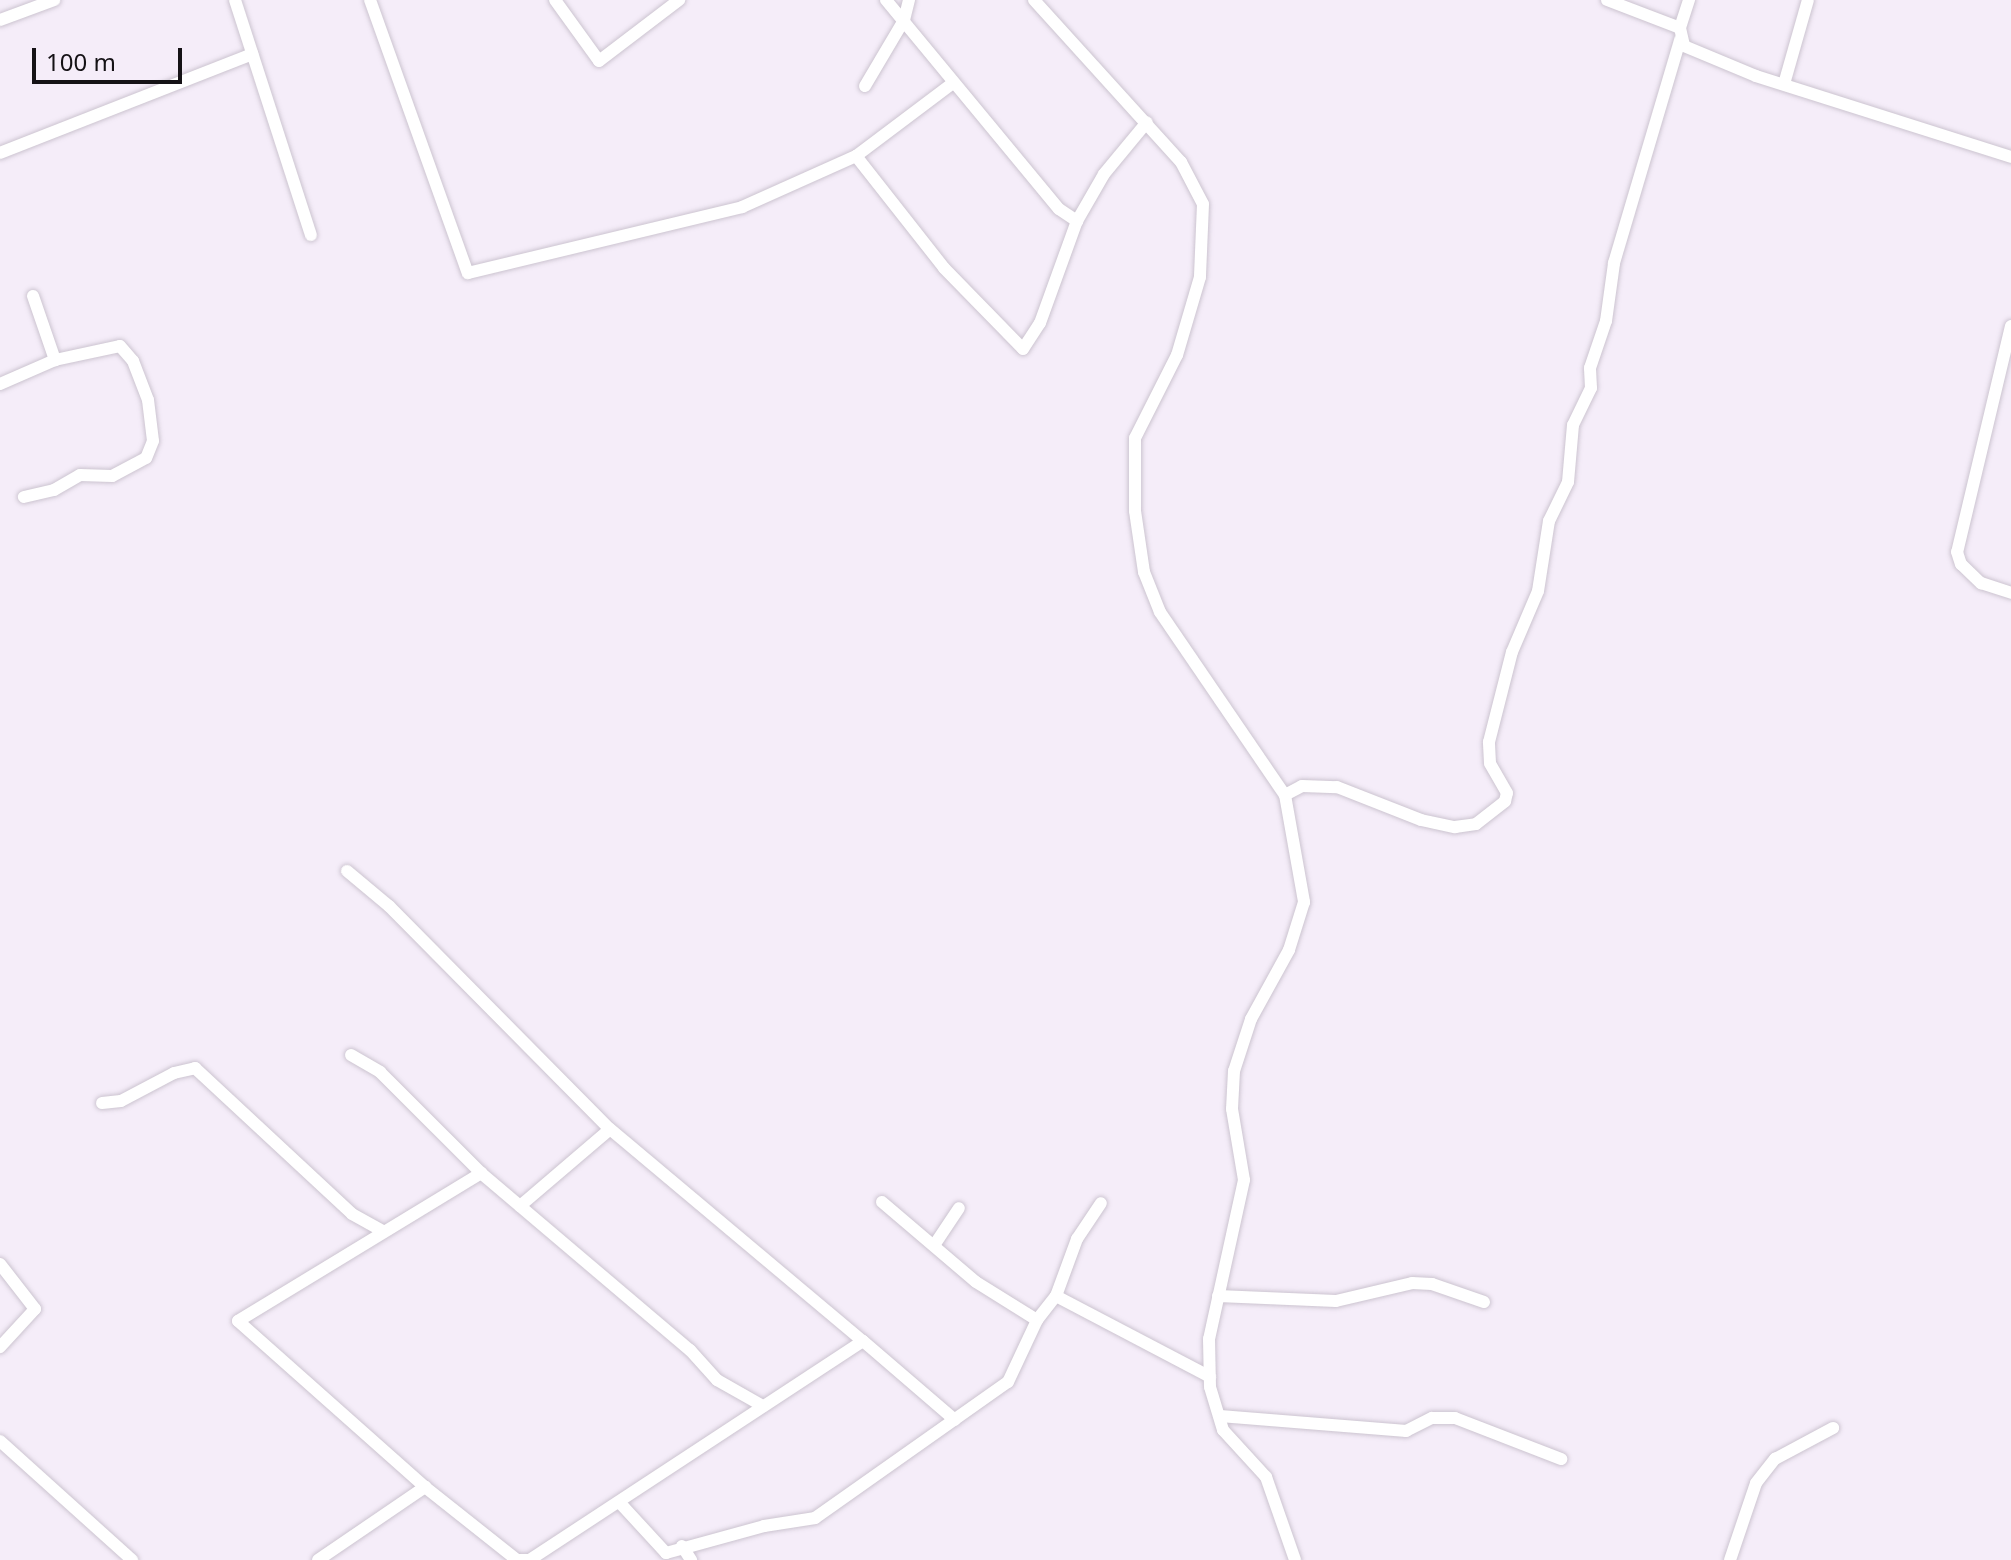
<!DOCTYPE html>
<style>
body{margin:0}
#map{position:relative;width:2011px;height:1560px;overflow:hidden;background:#f5edf9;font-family:"Noto Sans",sans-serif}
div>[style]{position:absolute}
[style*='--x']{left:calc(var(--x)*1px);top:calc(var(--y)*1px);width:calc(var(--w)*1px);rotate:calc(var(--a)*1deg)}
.roads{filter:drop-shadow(0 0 2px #ccc4d0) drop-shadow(0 0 2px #ccc4d0)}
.minor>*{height:12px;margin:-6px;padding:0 6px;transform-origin:6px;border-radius:6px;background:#fff}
span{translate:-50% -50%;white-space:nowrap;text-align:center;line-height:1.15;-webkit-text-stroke:7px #f5edf9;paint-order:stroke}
.scale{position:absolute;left:32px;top:48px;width:150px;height:36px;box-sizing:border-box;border:4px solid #151216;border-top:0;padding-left:10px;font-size:24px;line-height:28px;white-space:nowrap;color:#151216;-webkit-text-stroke:6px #f5edf9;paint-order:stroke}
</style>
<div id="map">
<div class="roads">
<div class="minor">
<i style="--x:235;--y:0;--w:247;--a:72.1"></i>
<i style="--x:370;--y:0;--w:290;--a:70.3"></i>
<i style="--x:468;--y:273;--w:282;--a:-13.5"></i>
<i style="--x:742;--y:207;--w:125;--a:-24.1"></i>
<i style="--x:555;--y:0;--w:75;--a:54.2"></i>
<i style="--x:599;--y:61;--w:101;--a:-37.3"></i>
<i style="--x:886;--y:0;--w:271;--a:50.4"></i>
<i style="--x:1059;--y:209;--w:22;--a:34"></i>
<i style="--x:1034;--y:0;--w:219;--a:47.8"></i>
<i style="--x:1181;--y:162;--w:47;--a:62.4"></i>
<i style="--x:1203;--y:204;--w:73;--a:92.4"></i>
<i style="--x:1200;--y:277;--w:81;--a:106.4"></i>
<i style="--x:1177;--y:355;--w:93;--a:116.8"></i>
<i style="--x:1135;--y:438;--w:73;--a:90"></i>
<i style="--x:1135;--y:511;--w:62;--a:81.6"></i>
<i style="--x:1144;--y:572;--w:43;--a:68.2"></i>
<i style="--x:1160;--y:612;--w:222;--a:55.7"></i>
<i style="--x:1285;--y:795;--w:109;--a:79.9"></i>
<i style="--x:1304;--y:902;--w:50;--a:107.4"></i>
<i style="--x:1289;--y:950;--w:79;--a:118.8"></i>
<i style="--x:1251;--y:1019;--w:55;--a:108.1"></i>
<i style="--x:1234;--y:1071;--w:38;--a:93"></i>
<i style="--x:1232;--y:1109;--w:72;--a:80.4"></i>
<i style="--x:1244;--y:1180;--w:163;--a:102.4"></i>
<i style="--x:1209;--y:1339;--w:48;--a:88.8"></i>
<i style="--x:1210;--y:1387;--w:45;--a:73.2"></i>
<i style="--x:1223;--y:1430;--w:64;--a:47.5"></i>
<i style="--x:1266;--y:1477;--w:88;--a:70.7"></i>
<i style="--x:1607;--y:0;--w:78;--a:21"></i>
<i style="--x:1689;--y:0;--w:29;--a:108"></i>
<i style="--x:1680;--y:28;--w:18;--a:77"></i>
<i style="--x:1684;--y:46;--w:78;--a:22.6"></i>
<i style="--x:1756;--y:76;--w:268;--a:17.6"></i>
<i style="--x:0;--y:20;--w:58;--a:-20.3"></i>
<i style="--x:953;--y:83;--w:121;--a:143"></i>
<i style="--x:856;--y:156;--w:142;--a:51.8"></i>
<i style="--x:944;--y:268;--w:113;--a:45.7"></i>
<i style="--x:1023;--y:349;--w:31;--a:-57"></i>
<i style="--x:1040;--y:323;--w:109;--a:-70.1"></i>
<i style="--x:1077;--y:221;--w:54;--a:-60.1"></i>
<i style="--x:1104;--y:174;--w:67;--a:-50.4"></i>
<i style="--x:1784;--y:84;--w:87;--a:-74.1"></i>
<i style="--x:865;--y:86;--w:77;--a:-59.4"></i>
<i style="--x:904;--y:20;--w:21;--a:-76"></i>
<i style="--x:0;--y:153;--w:271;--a:-21.4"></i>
<i style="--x:33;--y:296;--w:68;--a:71"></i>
<i style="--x:2011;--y:326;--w:232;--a:103.4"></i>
<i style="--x:1957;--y:552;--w:13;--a:72"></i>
<i style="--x:1961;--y:564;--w:28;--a:44"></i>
<i style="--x:1981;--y:583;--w:32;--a:18"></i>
<i style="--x:0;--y:384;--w:60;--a:-23.6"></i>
<i style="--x:55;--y:360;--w:66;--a:-12.2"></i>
<i style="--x:120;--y:346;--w:20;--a:49"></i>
<i style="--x:133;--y:361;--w:42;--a:69"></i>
<i style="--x:148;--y:400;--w:41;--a:83"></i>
<i style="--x:153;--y:441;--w:18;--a:112"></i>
<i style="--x:146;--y:458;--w:38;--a:152"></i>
<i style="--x:112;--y:476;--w:32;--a:-178"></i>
<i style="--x:80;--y:475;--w:30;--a:150"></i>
<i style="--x:54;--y:490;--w:31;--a:167"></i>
<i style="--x:1285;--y:795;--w:19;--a:-28"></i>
<i style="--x:1302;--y:786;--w:35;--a:2"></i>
<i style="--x:1337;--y:787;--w:90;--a:21.4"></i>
<i style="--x:1421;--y:820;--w:35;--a:12"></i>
<i style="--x:1455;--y:827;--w:21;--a:-8"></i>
<i style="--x:1476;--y:824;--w:37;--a:-38"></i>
<i style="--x:1505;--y:801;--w:8;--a:-76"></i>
<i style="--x:1507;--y:793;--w:34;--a:-120"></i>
<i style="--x:1490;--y:763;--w:21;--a:-93"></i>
<i style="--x:1489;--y:742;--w:93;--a:-75.7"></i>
<i style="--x:1512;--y:652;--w:66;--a:-66.9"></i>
<i style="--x:1538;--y:591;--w:71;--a:-81.1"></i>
<i style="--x:1549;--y:521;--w:43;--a:-64"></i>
<i style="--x:1568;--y:482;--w:57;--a:-85"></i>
<i style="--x:1573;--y:425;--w:41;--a:-64.1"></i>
<i style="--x:1591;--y:388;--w:20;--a:-93"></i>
<i style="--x:1590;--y:368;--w:50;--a:-71.2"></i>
<i style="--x:1606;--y:321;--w:59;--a:-82.1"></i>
<i style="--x:1614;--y:263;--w:233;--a:-73.5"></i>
<i style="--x:347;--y:871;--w:55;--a:39.8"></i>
<i style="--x:389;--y:906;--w:314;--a:45.3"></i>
<i style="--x:351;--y:1055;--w:34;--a:30"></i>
<i style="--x:380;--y:1072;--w:143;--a:45"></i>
<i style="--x:102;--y:1103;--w:19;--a:-6"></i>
<i style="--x:121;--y:1101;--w:60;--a:-27.8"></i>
<i style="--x:174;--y:1073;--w:22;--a:-13"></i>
<i style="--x:195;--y:1068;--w:214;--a:42.9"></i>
<i style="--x:352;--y:1214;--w:33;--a:29"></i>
<i style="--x:882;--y:1202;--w:123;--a:40.4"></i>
<i style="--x:976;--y:1282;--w:72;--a:31.9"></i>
<i style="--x:520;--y:1206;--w:118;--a:-40.5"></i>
<i style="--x:610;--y:1129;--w:330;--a:40"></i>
<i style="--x:863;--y:1341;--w:399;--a:146.7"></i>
<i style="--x:530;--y:1560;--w:13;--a:180"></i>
<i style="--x:517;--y:1560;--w:117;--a:-141.6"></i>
<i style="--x:425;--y:1487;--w:250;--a:-138.4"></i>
<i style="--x:238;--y:1321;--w:285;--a:-31.3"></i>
<i style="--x:481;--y:1173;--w:274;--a:40.3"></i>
<i style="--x:690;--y:1350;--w:40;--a:48"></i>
<i style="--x:717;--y:1380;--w:53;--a:29.5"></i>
<i style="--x:935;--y:1244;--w:43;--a:-56.3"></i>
<i style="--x:0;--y:1264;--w:57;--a:52.1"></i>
<i style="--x:35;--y:1309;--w:52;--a:132.6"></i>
<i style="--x:1056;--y:1296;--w:61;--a:-69.8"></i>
<i style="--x:1077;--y:1239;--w:43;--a:-56.3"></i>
<i style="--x:1218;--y:1296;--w:118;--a:2.4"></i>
<i style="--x:1336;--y:1301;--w:78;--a:-13.3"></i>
<i style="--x:1412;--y:1283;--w:20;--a:3"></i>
<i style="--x:1432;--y:1284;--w:55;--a:19.1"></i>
<i style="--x:863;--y:1341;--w:121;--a:40.7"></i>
<i style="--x:1220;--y:1416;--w:187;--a:4.6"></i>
<i style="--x:1406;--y:1431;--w:29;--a:-27"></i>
<i style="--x:1432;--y:1418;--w:23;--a:0"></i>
<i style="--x:1455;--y:1418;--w:114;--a:21.1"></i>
<i style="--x:0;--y:1441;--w:178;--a:42"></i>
<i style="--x:620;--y:1503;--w:68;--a:47.4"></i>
<i style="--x:666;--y:1553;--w:102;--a:-15.4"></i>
<i style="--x:764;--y:1526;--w:52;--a:-8.9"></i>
<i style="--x:815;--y:1518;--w:236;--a:-35.2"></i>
<i style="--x:1008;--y:1382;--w:68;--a:-64.9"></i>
<i style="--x:1037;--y:1320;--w:31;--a:-52"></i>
<i style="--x:1056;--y:1296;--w:174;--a:27.7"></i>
<i style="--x:682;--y:1546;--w:17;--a:57"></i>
<i style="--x:318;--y:1560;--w:130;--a:-34.3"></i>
<i style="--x:1730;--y:1560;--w:81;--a:-71.3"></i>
<i style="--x:1756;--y:1483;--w:31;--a:-52"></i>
<i style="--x:1775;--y:1459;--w:66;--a:-28.1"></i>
</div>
</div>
<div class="scale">100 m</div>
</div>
